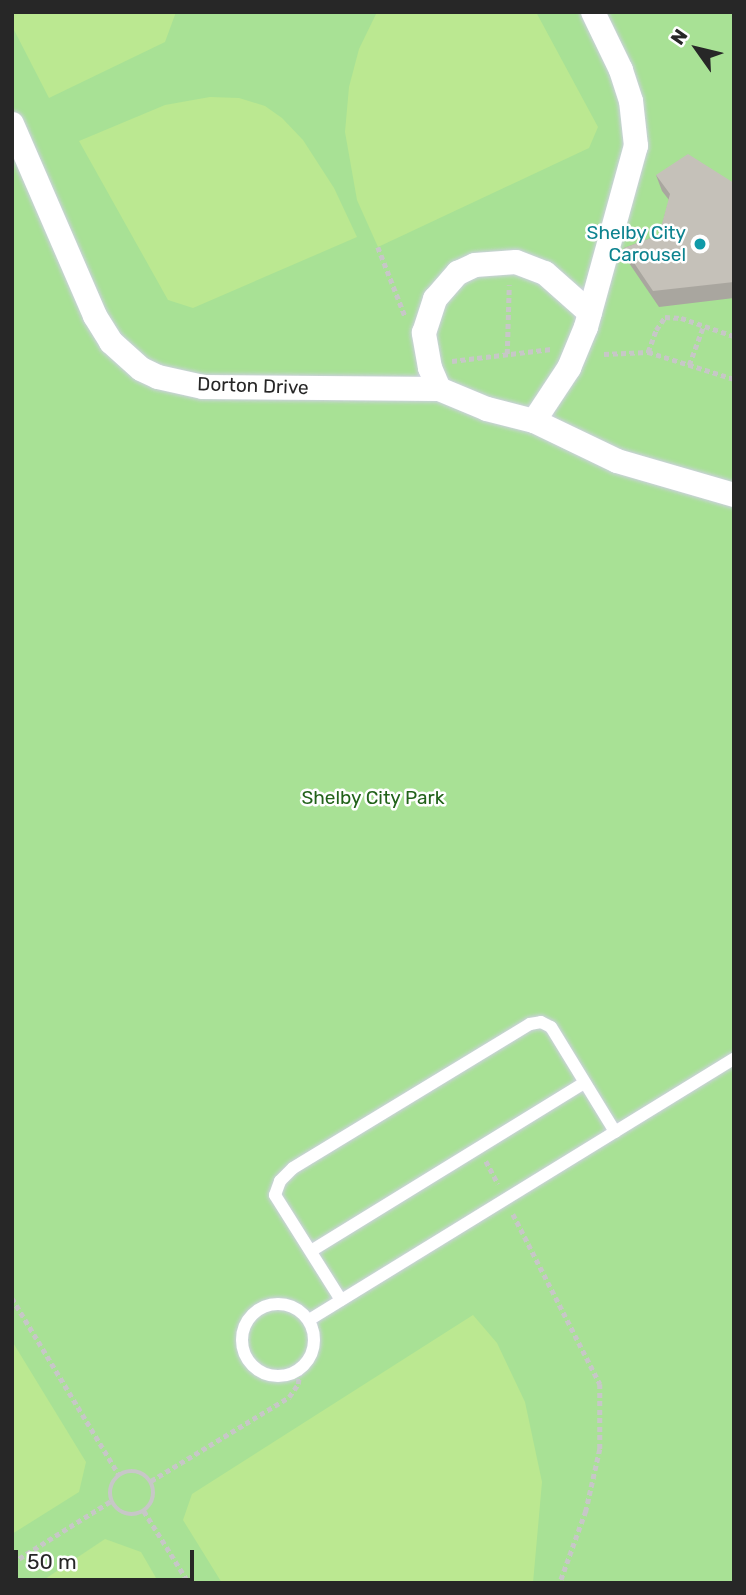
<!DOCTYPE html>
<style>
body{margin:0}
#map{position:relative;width:746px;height:1595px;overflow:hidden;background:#eae4d9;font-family:Rubik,sans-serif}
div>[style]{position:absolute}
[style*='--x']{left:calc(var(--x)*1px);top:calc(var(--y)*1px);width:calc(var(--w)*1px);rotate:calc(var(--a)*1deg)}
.green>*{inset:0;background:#a8e195}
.pitch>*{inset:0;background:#bbe891}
.path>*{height:4.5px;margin-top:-2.25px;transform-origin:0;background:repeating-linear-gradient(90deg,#c7c7c7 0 5px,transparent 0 8.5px)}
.path>.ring{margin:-2.25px;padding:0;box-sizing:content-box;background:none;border:4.5px solid #c7c7c7;border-radius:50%}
.roads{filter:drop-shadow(0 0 2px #ced0e1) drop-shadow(0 0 2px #ced0e1)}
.lane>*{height:12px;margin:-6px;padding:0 6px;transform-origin:6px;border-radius:6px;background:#fff}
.lane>.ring{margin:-6px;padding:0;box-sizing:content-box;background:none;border:12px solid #fff;border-radius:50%}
.street>*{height:24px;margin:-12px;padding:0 12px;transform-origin:12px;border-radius:12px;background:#fff}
.wall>*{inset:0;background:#a9a69f}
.building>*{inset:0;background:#c5c1b9}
.dots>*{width:19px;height:19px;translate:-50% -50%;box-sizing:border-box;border:4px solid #fff;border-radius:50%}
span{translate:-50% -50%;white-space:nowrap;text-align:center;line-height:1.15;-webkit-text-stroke:5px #fff;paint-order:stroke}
.culture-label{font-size:19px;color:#0d838f}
.right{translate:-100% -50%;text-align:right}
.street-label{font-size:19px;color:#272727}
.park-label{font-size:19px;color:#22621a}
.frame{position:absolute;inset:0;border:14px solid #272727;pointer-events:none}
.north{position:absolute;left:662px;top:14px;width:70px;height:70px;-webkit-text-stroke:5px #fff;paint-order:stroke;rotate:304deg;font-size:19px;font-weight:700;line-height:28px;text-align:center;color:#272727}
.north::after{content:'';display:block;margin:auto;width:24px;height:32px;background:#272727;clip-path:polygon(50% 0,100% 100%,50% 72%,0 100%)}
.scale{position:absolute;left:14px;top:1550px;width:180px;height:32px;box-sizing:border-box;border:4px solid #272727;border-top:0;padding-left:9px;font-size:21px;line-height:24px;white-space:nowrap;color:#272727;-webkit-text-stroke:5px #fff;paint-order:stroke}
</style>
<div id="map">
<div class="green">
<i style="clip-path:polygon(12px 12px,734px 12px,734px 1583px,12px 1583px)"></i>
</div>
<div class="pitch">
<i style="clip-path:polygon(12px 12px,176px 12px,165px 42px,49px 98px,12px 26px)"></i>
<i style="clip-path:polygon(377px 12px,536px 12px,598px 127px,589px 148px,378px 247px,357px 200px,345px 132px,349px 87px,359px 49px)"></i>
<i style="clip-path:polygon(210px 97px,239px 98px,265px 106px,282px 118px,303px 140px,334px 188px,357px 237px,193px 308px,168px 300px,79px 141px,165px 105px)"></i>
<i style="clip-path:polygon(473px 1315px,497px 1343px,525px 1402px,542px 1482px,533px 1583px,222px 1583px,183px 1520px,192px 1494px)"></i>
<i style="clip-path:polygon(12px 1341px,86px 1462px,79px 1492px,12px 1534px)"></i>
<i style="clip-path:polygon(105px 1539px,141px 1552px,159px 1583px,39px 1583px)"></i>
</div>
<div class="path">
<i style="--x:378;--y:247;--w:74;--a:68.6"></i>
<i style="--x:648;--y:352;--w:23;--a:-70"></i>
<i style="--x:656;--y:330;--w:16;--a:-55"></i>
<i style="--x:665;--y:317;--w:16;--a:4"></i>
<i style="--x:681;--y:318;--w:56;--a:18.8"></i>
<i style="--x:507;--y:354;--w:69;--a:-88.3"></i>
<i style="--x:604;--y:354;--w:44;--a:-2.6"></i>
<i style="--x:648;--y:352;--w:90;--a:17.4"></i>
<i style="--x:452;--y:361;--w:100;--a:-6.9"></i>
<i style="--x:689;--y:365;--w:40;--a:-69.8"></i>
<i style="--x:486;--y:1161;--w:26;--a:62"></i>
<i style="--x:513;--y:1214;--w:191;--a:62.9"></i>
<i style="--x:600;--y:1384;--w:65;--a:90"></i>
<i style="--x:600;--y:1449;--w:64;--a:102.7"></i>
<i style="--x:586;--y:1511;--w:77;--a:109.9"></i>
<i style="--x:12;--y:1298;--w:207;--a:58.8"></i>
<i class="ring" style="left:110px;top:1471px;width:39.5px;height:39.5px"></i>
<i style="--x:151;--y:1481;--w:162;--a:-31.3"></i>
<i style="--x:289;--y:1397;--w:16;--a:-55"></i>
<i style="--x:298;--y:1384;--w:15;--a:-82"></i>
<i style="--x:144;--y:1511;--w:85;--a:58"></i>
<i style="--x:12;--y:1563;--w:117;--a:-32.1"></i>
</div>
<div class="roads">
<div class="lane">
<i style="--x:311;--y:1251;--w:321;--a:-31.6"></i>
<i style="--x:341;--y:1300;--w:124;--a:-122.2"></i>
<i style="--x:275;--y:1195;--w:15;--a:-70"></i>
<i style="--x:280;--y:1181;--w:18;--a:-45"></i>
<i style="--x:293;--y:1168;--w:277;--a:-31.3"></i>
<i style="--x:530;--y:1024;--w:11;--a:-10"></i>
<i style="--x:541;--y:1022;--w:11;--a:27"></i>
<i style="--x:551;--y:1027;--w:123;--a:58.6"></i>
<i class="ring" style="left:242px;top:1304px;width:60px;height:60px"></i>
<i style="--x:309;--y:1320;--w:499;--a:-31.6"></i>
</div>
<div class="street">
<i style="--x:12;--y:124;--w:209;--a:66.6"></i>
<i style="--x:95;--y:316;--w:31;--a:58"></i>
<i style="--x:111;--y:342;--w:40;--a:42"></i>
<i style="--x:141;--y:369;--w:19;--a:25"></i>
<i style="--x:158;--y:377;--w:46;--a:12.5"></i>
<i style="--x:203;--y:387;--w:236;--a:0.5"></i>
<i style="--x:439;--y:389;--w:52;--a:22.6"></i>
<i style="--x:487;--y:409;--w:49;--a:14.3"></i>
<i style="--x:534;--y:421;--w:92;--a:25.7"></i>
<i style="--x:617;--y:461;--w:122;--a:16.2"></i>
<i style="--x:439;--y:389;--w:23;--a:-113"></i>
<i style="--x:430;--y:368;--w:36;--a:-100"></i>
<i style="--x:424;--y:333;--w:36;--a:-72"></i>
<i style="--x:435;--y:299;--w:35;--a:-49"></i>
<i style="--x:458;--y:273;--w:19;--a:-25"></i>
<i style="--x:475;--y:265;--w:41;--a:-4.2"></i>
<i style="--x:516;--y:262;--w:31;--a:21"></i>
<i style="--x:545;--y:273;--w:60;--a:41.6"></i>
<i style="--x:534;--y:421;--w:64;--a:-56.6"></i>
<i style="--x:569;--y:368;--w:44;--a:-67.5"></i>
<i style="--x:586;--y:327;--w:188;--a:-74.6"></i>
<i style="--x:636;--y:146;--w:45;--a:-96.3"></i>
<i style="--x:631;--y:101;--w:33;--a:-108"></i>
<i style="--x:621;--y:70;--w:64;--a:-115.8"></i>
</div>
</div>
<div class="wall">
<i style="clip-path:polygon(656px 175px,734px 183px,734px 298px,659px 307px,629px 263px,624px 248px,659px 235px,669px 200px,662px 191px)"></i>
</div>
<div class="building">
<i style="clip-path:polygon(688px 154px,734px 183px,734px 282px,653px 291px,624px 248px,659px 235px,670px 194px,656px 175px)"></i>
</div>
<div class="dots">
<i style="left:700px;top:244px;background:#0f9aa8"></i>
</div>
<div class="culture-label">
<span class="right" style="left:686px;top:244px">Shelby City<br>Carousel</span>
</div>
<div class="street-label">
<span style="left:253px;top:386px;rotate:2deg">Dorton Drive</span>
</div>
<div class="park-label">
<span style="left:373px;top:798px">Shelby City Park</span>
</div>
<div class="frame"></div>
<div class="north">N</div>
<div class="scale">50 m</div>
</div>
